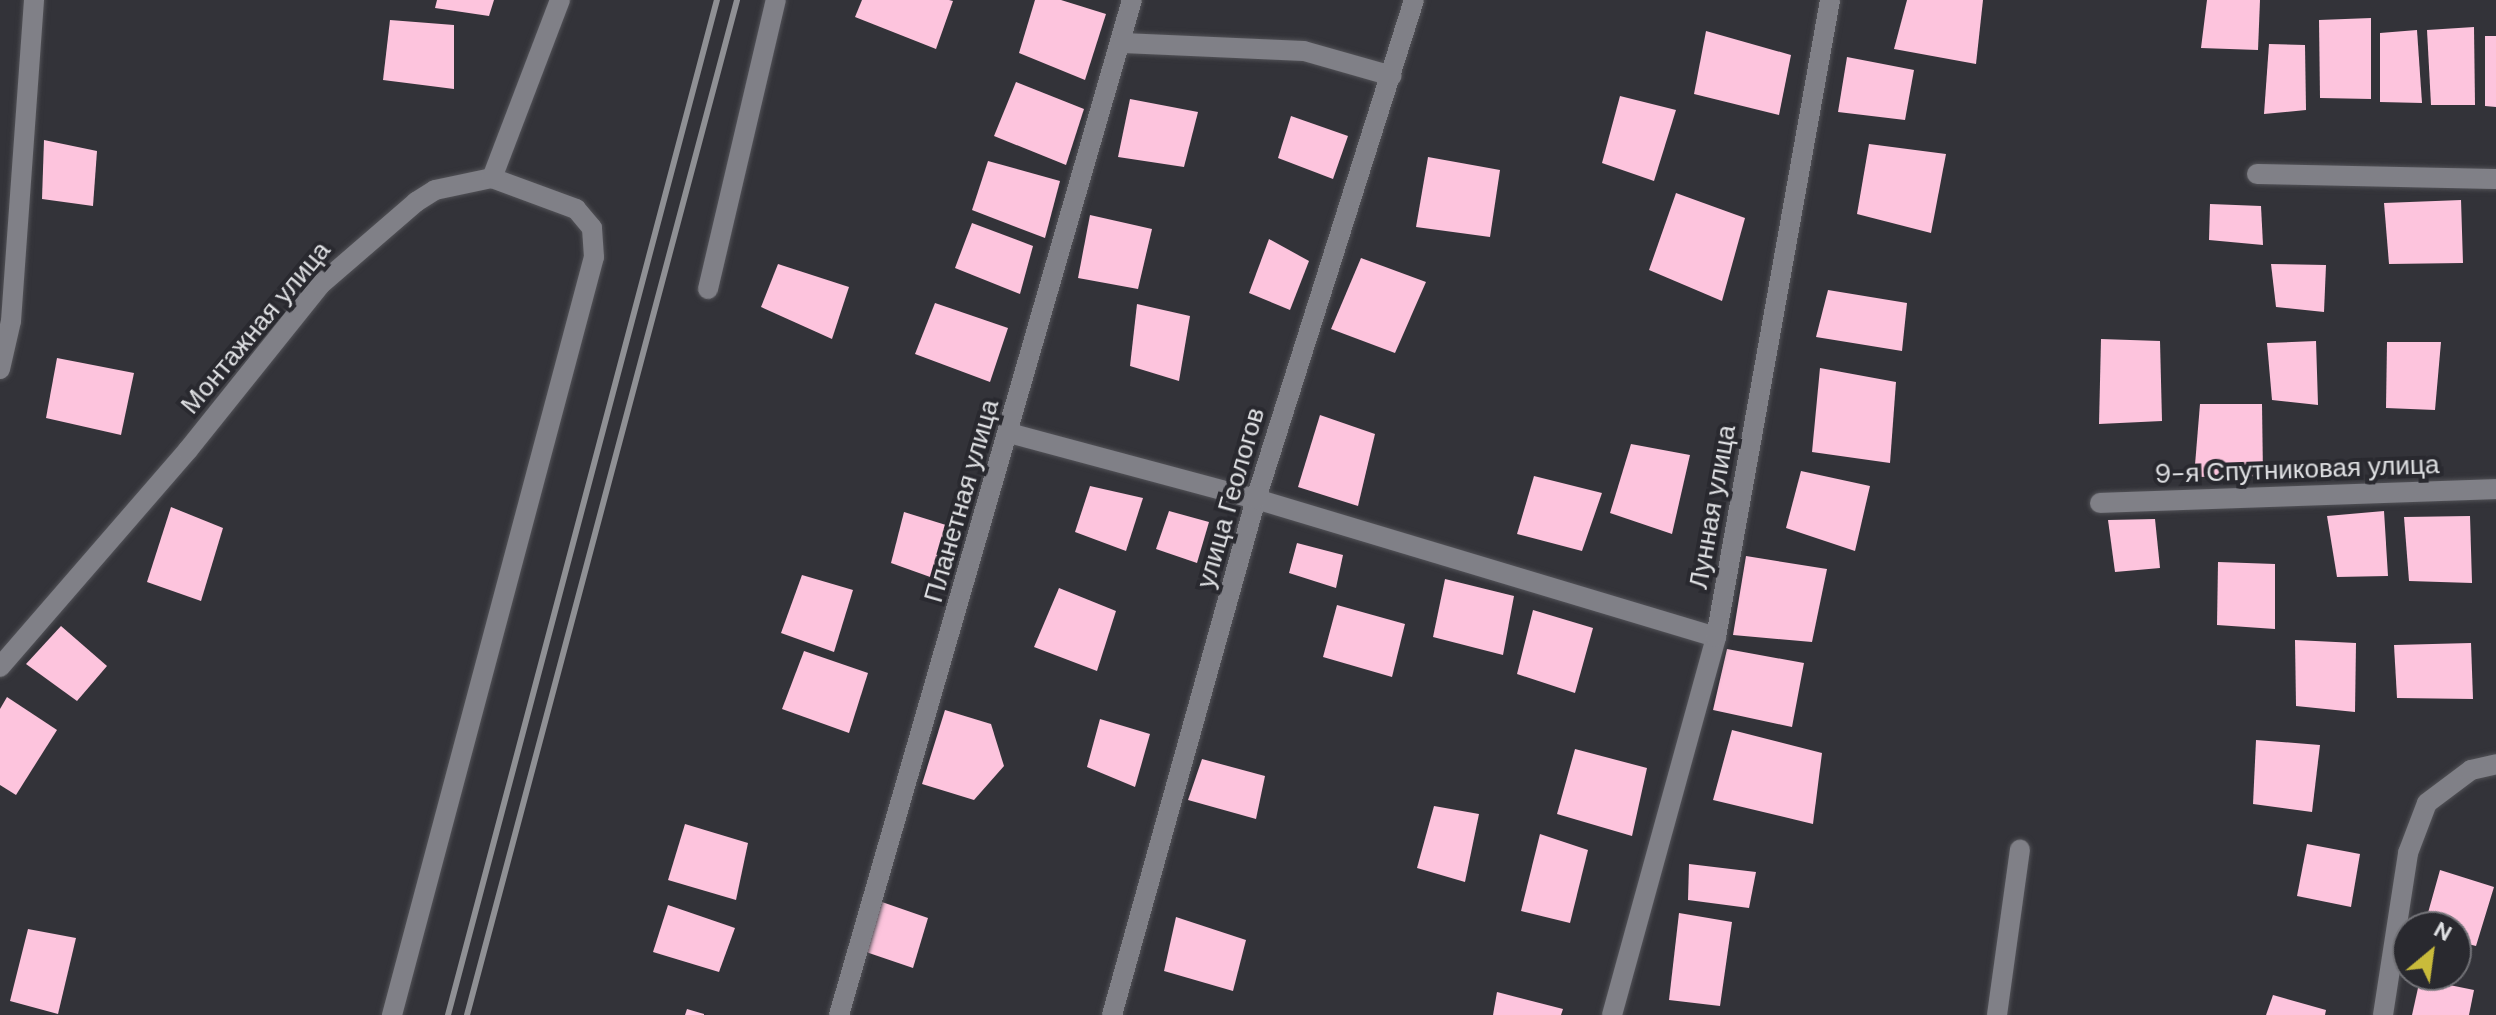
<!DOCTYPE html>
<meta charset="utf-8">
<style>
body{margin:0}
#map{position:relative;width:2496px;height:1015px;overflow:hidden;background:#333339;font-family:"DM Sans",sans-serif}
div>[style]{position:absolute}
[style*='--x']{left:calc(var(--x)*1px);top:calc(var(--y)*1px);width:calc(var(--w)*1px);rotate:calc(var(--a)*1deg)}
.building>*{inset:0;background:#fdc4dd}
.roads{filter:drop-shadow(0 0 2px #525257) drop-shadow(0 0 2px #525257)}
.service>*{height:20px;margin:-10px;padding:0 10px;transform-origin:10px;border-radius:10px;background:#808087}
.minor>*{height:20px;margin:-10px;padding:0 10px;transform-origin:10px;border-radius:10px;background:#808087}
.rail>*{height:6px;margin:-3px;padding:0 3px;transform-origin:3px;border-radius:3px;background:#8f9094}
span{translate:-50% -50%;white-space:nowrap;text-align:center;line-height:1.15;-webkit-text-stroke:8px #29292f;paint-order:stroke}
.street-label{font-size:26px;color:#dfe0e3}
.north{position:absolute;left:2392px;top:911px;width:80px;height:80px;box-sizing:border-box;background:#29292f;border:2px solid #727277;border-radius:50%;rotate:29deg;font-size:22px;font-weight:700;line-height:32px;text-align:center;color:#dfe0e3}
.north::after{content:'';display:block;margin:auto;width:28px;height:36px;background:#c9bb3b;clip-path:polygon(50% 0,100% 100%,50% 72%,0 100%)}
</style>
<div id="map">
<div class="building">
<i style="clip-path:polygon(437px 0,494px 0,489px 16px,435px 8px)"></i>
<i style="clip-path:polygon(862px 0,949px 0,953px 1px,936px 49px,855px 17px)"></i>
<i style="clip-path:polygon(1035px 0,1061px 0,1106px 14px,1085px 80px,1019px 53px)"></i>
<i style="clip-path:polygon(1907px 0,1983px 0,1976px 64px,1894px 49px)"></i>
<i style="clip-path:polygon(2207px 0,2260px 0,2258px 50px,2201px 48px)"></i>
<i style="clip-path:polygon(2371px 18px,2371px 99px,2320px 98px,2319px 20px)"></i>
<i style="clip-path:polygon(390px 20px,454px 25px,454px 89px,383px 80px)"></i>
<i style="clip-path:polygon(2474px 27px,2475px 105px,2431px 105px,2427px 30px)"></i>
<i style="clip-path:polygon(2417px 30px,2422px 103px,2380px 102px,2380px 33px)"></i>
<i style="clip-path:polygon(1706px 31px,1791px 55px,1779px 115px,1694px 94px)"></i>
<i style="clip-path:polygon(2485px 36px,2496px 36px,2496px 107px,2485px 106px)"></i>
<i style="clip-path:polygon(2269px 44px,2305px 45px,2306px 110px,2264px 114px)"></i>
<i style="clip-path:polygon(1847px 57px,1914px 70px,1905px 120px,1838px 112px)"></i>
<i style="clip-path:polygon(1016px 82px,1084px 109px,1066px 165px,994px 136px)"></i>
<i style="clip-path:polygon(1620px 96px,1676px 110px,1654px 181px,1602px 163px)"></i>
<i style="clip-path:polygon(1130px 99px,1198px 112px,1184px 167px,1118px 157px)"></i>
<i style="clip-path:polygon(1291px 116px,1348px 136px,1333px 179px,1278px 158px)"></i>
<i style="clip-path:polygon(44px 140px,97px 151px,93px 206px,42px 199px)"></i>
<i style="clip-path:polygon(1869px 144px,1946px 154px,1931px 233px,1857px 214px)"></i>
<i style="clip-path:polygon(1428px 157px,1500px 170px,1490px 237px,1416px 227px)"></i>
<i style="clip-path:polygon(988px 161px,1060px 181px,1045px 238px,972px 210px)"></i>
<i style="clip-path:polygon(1676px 193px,1745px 218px,1722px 301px,1649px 270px)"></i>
<i style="clip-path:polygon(2461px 200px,2463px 263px,2389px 264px,2384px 203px)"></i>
<i style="clip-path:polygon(2210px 204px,2261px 206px,2263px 245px,2209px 240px)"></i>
<i style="clip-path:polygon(1090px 215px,1152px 229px,1138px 289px,1078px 278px)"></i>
<i style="clip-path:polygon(972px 223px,1033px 246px,1020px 294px,955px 268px)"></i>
<i style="clip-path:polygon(1269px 239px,1309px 261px,1290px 310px,1249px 293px)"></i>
<i style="clip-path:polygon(1361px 258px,1426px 282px,1395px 353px,1331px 329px)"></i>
<i style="clip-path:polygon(778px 264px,849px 287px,832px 339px,761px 307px)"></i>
<i style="clip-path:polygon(2271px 264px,2326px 265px,2324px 312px,2276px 307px)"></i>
<i style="clip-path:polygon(1828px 290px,1907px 303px,1902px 351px,1816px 337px)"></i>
<i style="clip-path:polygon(935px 303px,1008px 328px,990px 382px,915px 354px)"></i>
<i style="clip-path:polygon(1137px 304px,1190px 316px,1179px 381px,1130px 366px)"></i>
<i style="clip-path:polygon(2101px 339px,2160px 341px,2162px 421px,2099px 424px)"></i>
<i style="clip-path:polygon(2316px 341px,2318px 405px,2272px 400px,2267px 343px)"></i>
<i style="clip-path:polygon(2387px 342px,2441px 342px,2435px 410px,2386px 408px)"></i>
<i style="clip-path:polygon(57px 358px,134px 373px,121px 435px,46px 418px)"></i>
<i style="clip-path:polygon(1820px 368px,1896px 382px,1890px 463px,1812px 452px)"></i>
<i style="clip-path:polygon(2200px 404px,2262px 404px,2263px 476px,2194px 477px)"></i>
<i style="clip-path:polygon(1320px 415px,1375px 434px,1358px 506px,1298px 487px)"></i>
<i style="clip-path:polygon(1631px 444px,1690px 455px,1672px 534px,1610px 513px)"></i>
<i style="clip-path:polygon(1801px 471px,1870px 486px,1855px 551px,1786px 528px)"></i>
<i style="clip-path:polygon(1534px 476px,1602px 493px,1582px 551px,1517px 534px)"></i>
<i style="clip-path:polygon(1090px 486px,1143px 498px,1126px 551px,1075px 532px)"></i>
<i style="clip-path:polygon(171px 507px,223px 528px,201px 601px,147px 582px)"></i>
<i style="clip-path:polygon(1169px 511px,1209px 522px,1197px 563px,1156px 549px)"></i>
<i style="clip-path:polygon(2384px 511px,2388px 576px,2337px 577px,2327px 516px)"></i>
<i style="clip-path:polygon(904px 512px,946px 525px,933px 578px,891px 563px)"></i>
<i style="clip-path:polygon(2470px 516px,2472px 583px,2409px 581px,2404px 517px)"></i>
<i style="clip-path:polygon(2155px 519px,2160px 568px,2115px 572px,2108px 520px)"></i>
<i style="clip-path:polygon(1297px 543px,1343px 555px,1336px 588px,1289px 573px)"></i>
<i style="clip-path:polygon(1746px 556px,1827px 569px,1812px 642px,1733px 635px)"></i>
<i style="clip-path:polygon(2218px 562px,2275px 564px,2275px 629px,2217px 625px)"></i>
<i style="clip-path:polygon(802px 575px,853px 590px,834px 652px,781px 633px)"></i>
<i style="clip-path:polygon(1445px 579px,1514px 596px,1503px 655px,1433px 637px)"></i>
<i style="clip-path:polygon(1059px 588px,1116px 611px,1097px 671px,1034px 647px)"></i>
<i style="clip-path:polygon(1337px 605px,1405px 624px,1392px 677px,1323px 657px)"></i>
<i style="clip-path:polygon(1533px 610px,1593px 628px,1575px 693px,1517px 674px)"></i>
<i style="clip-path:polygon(61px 626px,107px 666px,77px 701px,26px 664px)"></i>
<i style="clip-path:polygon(2295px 640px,2356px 643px,2355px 712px,2296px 706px)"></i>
<i style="clip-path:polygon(2471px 643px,2473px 699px,2397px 698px,2394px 645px)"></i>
<i style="clip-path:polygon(1727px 649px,1804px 663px,1792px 727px,1713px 710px)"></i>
<i style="clip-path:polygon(804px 651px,868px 673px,849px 733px,782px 709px)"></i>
<i style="clip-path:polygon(7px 697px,57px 730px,16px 795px,0 785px,0 709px)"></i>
<i style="clip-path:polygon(945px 710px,991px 724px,1004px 766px,974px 800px,922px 784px)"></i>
<i style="clip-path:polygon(1100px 719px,1150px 734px,1135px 787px,1087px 767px)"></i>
<i style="clip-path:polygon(1732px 730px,1822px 753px,1813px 824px,1713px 800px)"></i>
<i style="clip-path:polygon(2256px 740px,2320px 745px,2312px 812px,2253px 804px)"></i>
<i style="clip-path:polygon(1575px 749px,1647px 768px,1632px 836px,1557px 814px)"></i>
<i style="clip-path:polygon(1202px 759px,1265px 776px,1256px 819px,1188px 800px)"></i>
<i style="clip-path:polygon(1434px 806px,1479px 814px,1465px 882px,1417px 868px)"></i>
<i style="clip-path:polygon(685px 824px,748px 843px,736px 900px,668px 880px)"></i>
<i style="clip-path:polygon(1540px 834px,1588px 850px,1570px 923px,1521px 911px)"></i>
<i style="clip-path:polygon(2307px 844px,2360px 854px,2351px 907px,2297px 896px)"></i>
<i style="clip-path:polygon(1689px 864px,1756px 872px,1749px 908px,1688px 900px)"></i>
<i style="clip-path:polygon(2440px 870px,2494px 887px,2476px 946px,2456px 941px,2456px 927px,2424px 927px)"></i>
<i style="clip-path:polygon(882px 902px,928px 918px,913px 968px,866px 952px)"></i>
<i style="clip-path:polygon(668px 905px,735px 928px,719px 972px,653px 952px)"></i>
<i style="clip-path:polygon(1679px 913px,1732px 922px,1720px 1006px,1669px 1000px)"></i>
<i style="clip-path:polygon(1176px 917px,1246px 940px,1233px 991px,1164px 971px)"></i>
<i style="clip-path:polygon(28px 929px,76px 938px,58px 1014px,10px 1001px)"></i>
<i style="clip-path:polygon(2420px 979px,2474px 990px,2469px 1015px,2412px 1015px)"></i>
<i style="clip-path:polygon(1497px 992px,1563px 1009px,1561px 1015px,1493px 1015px)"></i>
<i style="clip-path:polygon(2273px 995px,2326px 1010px,2325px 1015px,2266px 1015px)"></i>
<i style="clip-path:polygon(687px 1009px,704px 1014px,704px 1015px,685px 1015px)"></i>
</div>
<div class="roads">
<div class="service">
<i style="--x:392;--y:1015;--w:784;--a:-75.08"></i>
<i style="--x:594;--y:257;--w:29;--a:-94"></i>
<i style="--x:592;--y:228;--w:25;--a:-130"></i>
<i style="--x:576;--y:209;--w:90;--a:-159.7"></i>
</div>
<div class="minor">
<i style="--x:1123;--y:43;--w:181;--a:2.5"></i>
<i style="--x:1304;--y:51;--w:91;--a:15.9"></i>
<i style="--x:2257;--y:174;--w:239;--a:1.2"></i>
<i style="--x:708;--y:289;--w:297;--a:-76.8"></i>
<i style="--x:0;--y:369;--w:49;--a:-77.1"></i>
<i style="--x:11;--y:321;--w:322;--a:-85.9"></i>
<i style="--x:1009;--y:433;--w:256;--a:15"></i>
<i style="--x:1256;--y:499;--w:480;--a:16.7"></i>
<i style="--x:2100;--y:503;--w:396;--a:-2"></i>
<i style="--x:0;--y:667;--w:287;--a:-49.1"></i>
<i style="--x:188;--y:450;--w:211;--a:-51.3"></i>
<i style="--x:320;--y:285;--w:127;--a:-40.8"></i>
<i style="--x:416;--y:202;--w:22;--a:-32"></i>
<i style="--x:435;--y:190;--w:58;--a:-11.9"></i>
<i style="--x:492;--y:178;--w:191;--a:-69.1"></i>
<i style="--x:839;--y:1015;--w:1056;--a:-73.9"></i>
<i style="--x:1112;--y:1015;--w:536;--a:-74.41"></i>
<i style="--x:1256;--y:499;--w:523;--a:-72.43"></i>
<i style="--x:1612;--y:1015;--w:392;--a:-74.6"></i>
<i style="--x:1716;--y:637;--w:647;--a:-79.85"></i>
<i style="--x:1997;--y:1015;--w:167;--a:-82.1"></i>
<i style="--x:2383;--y:1015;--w:164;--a:-81.2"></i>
<i style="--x:2408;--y:853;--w:53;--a:-69.2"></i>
<i style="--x:2427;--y:803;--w:55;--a:-36.9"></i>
<i style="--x:2471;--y:770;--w:26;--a:-13"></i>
</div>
</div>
<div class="rail">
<i style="--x:448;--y:1015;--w:1050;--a:-75.16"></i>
<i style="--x:467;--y:1015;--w:1050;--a:-75.1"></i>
</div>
<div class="street-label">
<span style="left:256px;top:328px;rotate:-50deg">Монтажная улица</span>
<span style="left:2297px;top:470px;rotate:-2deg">9-я Спутниковая улица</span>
<span style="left:1231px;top:498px;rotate:-74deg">улица Геологов</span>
<span style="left:962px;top:501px;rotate:-74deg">Планетная улица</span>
<span style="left:1713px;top:507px;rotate:-80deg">Лунная улица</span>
</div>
<div class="north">N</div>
</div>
